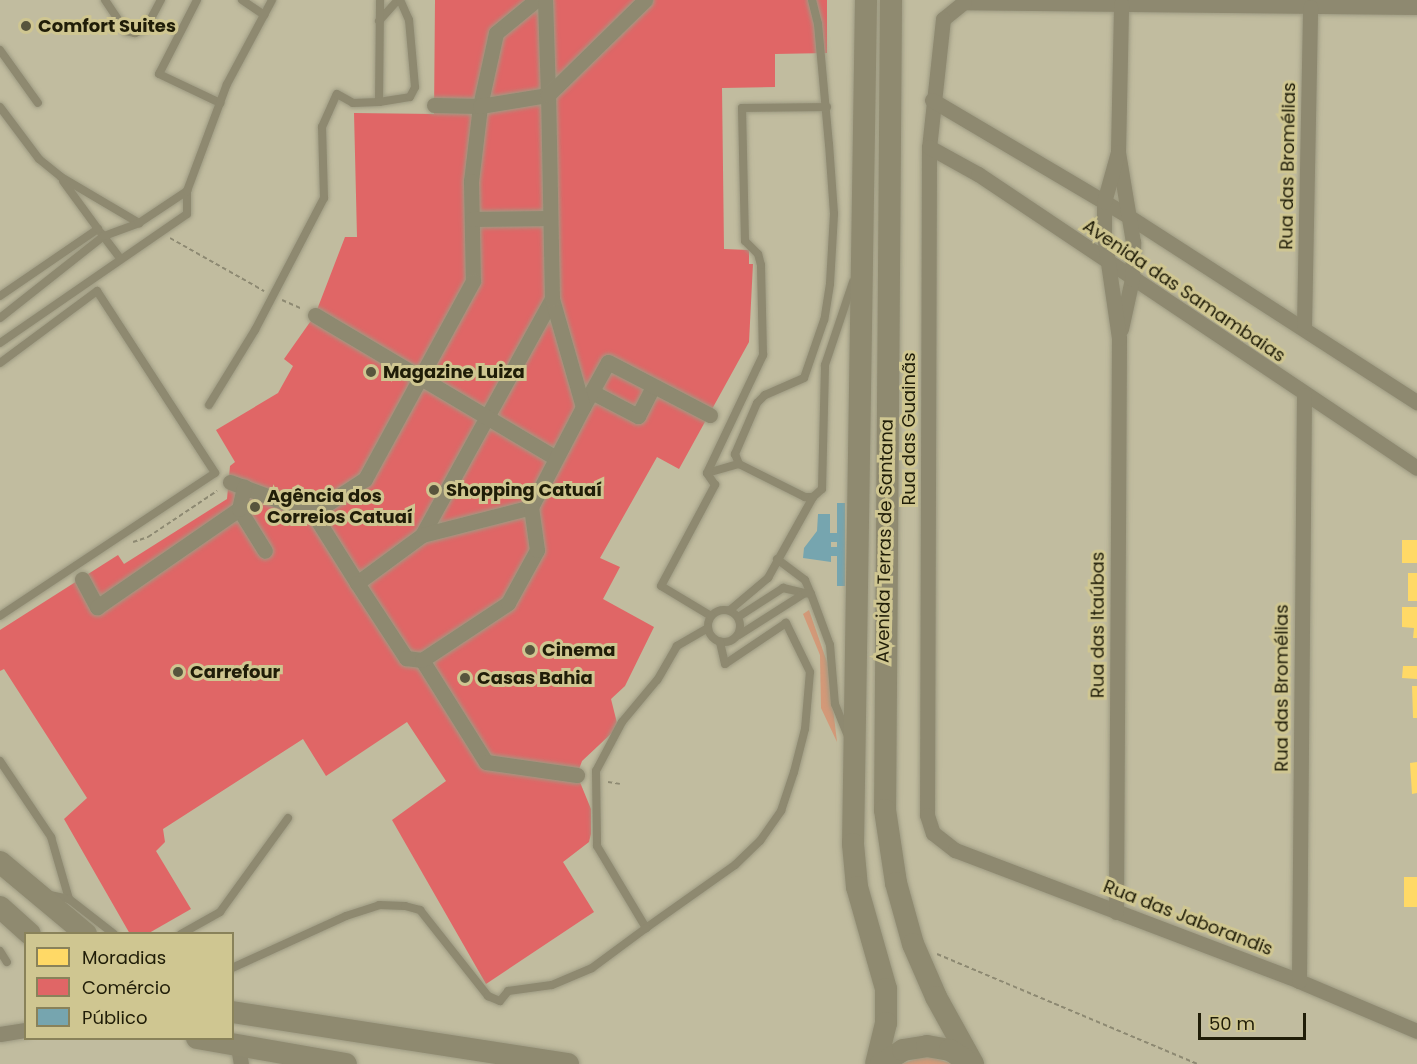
<!DOCTYPE html>
<meta charset="utf-8">
<style>
body{margin:0}
#map{position:relative;width:1417px;height:1064px;overflow:hidden;background:#c1bc9f;font-family:Poppins,sans-serif}
div>[style]{position:absolute}
[style*='--x']{left:calc(var(--x)*1px);top:calc(var(--y)*1px);width:calc(var(--w)*1px);rotate:calc(var(--a)*1deg)}
.green>*{inset:0;background:#d39978}
.homes>*{inset:0;background:#ffd966}
.shops>*{inset:0;background:#e06666}
.public>*{inset:0;background:#76a5af}
.path>*{height:2px;margin-top:-1px;transform-origin:0;background:repeating-linear-gradient(90deg,#8d8972 0 4.5px,transparent 0 7.5px)}
.roads{filter:drop-shadow(0 0 2px #9e9b83) drop-shadow(0 0 2px #9e9b83)}
.lane>*{height:8px;margin:-4px;padding:0 4px;transform-origin:4px;border-radius:4px;background:#8e8970}
.lane>.ring{margin:-4px;padding:0;box-sizing:content-box;background:none;border:8px solid #8e8970;border-radius:50%}
.street>*{height:15px;margin:-7.5px;padding:0 7.5px;transform-origin:7.5px;border-radius:7.5px;background:#8e8970}
.secondary>*{height:22px;margin:-11px;padding:0 11px;transform-origin:11px;border-radius:11px;background:#8f8a70}
.dots>*{width:16px;height:16px;translate:-50% -50%;box-sizing:border-box;border:3px solid #cfc691;border-radius:50%}
span{translate:-50% -50%;white-space:nowrap;text-align:center;line-height:1.15;-webkit-text-stroke:6px #cfc691;paint-order:stroke}
.poi-label{font-size:18px;color:#201d08;font-weight:700}
.left{translate:0 -50%;text-align:left}
.street-label{font-size:18px;color:#201d08}
.legend{position:absolute;left:24px;top:932px;width:210px;height:108px;box-sizing:border-box;background:#cfc691;border:2px solid #89825a;margin:0;padding:8px 10px;list-style:none;font-size:18px;color:#201d08}
.legend li{display:flex;align-items:center;gap:12px;height:30px}
.legend b{width:30px;border:2px solid #89825a}
.scale{position:absolute;left:1198px;top:1013px;width:108px;height:27px;box-sizing:border-box;border:3px solid #201d08;border-top:0;padding-left:8px;font-size:18px;line-height:21px;white-space:nowrap;color:#201d08;-webkit-text-stroke:4px #cfc691;paint-order:stroke}
</style>
<div id="map">
<div class="green">
<i style="clip-path:polygon(809px 610px,828px 665px,837px 742px,821px 708px,820px 655px,803px 614px)"></i>
<i style="clip-path:polygon(930px 1057px,953px 1064px,901px 1064px,919px 1058px)"></i>
</div>
<div class="homes">
<i style="clip-path:polygon(1402px 540px,1417px 540px,1417px 563px,1402px 563px)"></i>
<i style="clip-path:polygon(1408px 573px,1417px 573px,1417px 601px,1408px 601px)"></i>
<i style="clip-path:polygon(1402px 607px,1417px 607px,1417px 638px,1413px 638px,1414px 628px,1402px 627px)"></i>
<i style="clip-path:polygon(1403px 666px,1417px 666px,1417px 679px,1402px 678px)"></i>
<i style="clip-path:polygon(1412px 686px,1417px 686px,1417px 718px,1413px 718px)"></i>
<i style="clip-path:polygon(1417px 762px,1417px 793px,1412px 794px,1410px 763px)"></i>
<i style="clip-path:polygon(1404px 877px,1417px 877px,1417px 907px,1404px 907px)"></i>
</div>
<div class="shops">
<i style="clip-path:polygon(435px 0,827px 0,827px 53px,775px 54px,775px 87px,722px 88px,724px 249px,749px 250px,749px 264px,753px 264px,749px 342px,679px 469px,657px 457px,600px 558px,620px 567px,603px 599px,654px 627px,625px 686px,611px 699px,617px 723px,614px 731px,582px 761px,577px 775px,591px 809px,591px 834px,589px 842px,563px 862px,594px 912px,486px 984px,392px 820px,446px 781px,407px 722px,326px 776px,303px 739px,163px 829px,165px 842px,156px 851px,191px 909px,149px 933px,130px 934px,64px 819px,87px 798px,4px 669px,0 671px,0 630px,118px 555px,124px 564px,227px 499px,230px 466px,235px 462px,216px 430px,278px 393px,293px 366px,284px 359px,315px 315px,345px 237px,357px 237px,354px 113px,434px 114px)"></i>
</div>
<div class="public">
<i style="clip-path:polygon(evenodd,837px 503px,845px 503px,845px 586px,837px 586px,837px 556px,831px 556px,831px 562px,803px 558px,804px 548px,817px 531px,818px 514px,830px 514px,830px 533px,837px 533px,837px 503px,831px 542px,837px 542px,837px 547px,831px 547px,831px 542px)"></i>
</div>
<div class="path">
<i style="--x:170;--y:238;--w:108;--a:29.4"></i>
<i style="--x:282;--y:300;--w:22;--a:24"></i>
<i style="--x:133;--y:542;--w:16;--a:-18"></i>
<i style="--x:148;--y:537;--w:83;--a:-33.7"></i>
<i style="--x:608;--y:782;--w:12;--a:9"></i>
<i style="--x:937;--y:954;--w:282;--a:22.9"></i>
</div>
<div class="roads">
<div class="lane">
<i style="--x:105;--y:0;--w:37;--a:56"></i>
<i style="--x:126;--y:31;--w:9;--a:13"></i>
<i style="--x:135;--y:33;--w:12;--a:-24"></i>
<i style="--x:146;--y:28;--w:32;--a:-62"></i>
<i style="--x:197;--y:0;--w:83;--a:117.2"></i>
<i style="--x:159;--y:74;--w:68;--a:25.4"></i>
<i style="--x:242;--y:0;--w:27;--a:34"></i>
<i style="--x:812;--y:0;--w:25;--a:76"></i>
<i style="--x:818;--y:24;--w:121;--a:84.8"></i>
<i style="--x:829;--y:144;--w:70;--a:85.9"></i>
<i style="--x:834;--y:214;--w:70;--a:93.3"></i>
<i style="--x:830;--y:284;--w:36;--a:99"></i>
<i style="--x:824;--y:320;--w:61;--a:109"></i>
<i style="--x:804;--y:378;--w:43;--a:156.4"></i>
<i style="--x:765;--y:395;--w:11;--a:135"></i>
<i style="--x:757;--y:403;--w:56;--a:113.3"></i>
<i style="--x:735;--y:454;--w:11;--a:68"></i>
<i style="--x:739;--y:464;--w:74;--a:26.6"></i>
<i style="--x:805;--y:497;--w:8;--a:0"></i>
<i style="--x:813;--y:497;--w:12;--a:-42"></i>
<i style="--x:822;--y:489;--w:124;--a:-88.6"></i>
<i style="--x:825;--y:365;--w:88;--a:-71.4"></i>
<i style="--x:379;--y:21;--w:28;--a:-48"></i>
<i style="--x:0;--y:50;--w:65;--a:54.4"></i>
<i style="--x:379;--y:102;--w:102;--a:-89.4"></i>
<i style="--x:0;--y:107;--w:65;--a:53.1"></i>
<i style="--x:39;--y:159;--w:28;--a:39"></i>
<i style="--x:61;--y:177;--w:91;--a:30.5"></i>
<i style="--x:101;--y:233;--w:30;--a:53"></i>
<i style="--x:0;--y:296;--w:119;--a:-34.4"></i>
<i style="--x:98;--y:229;--w:59;--a:-126.1"></i>
<i style="--x:0;--y:318;--w:132;--a:-38.3"></i>
<i style="--x:104;--y:236;--w:37;--a:-20"></i>
<i style="--x:139;--y:223;--w:58;--a:-33.7"></i>
<i style="--x:0;--y:343;--w:227;--a:-34.6"></i>
<i style="--x:187;--y:214;--w:23;--a:-90"></i>
<i style="--x:187;--y:191;--w:114;--a:-69.5"></i>
<i style="--x:227;--y:84;--w:95;--a:-61.8"></i>
<i style="--x:0;--y:363;--w:121;--a:-36.6"></i>
<i style="--x:97;--y:291;--w:217;--a:57"></i>
<i style="--x:215;--y:473;--w:258;--a:146.4"></i>
<i style="--x:209;--y:405;--w:88;--a:-58.5"></i>
<i style="--x:255;--y:330;--w:149;--a:-62.4"></i>
<i style="--x:324;--y:198;--w:71;--a:-91.6"></i>
<i style="--x:322;--y:127;--w:36;--a:-66"></i>
<i style="--x:337;--y:94;--w:18;--a:29"></i>
<i style="--x:353;--y:103;--w:26;--a:-2"></i>
<i style="--x:379;--y:102;--w:31;--a:-9"></i>
<i style="--x:410;--y:97;--w:11;--a:-63"></i>
<i style="--x:415;--y:87;--w:67;--a:-95.1"></i>
<i style="--x:409;--y:20;--w:22;--a:-114"></i>
<i style="--x:707;--y:473;--w:33;--a:-16"></i>
<i style="--x:777;--y:559;--w:35;--a:37"></i>
<i style="--x:805;--y:580;--w:15;--a:67"></i>
<i style="--x:811;--y:594;--w:54;--a:69.6"></i>
<i style="--x:830;--y:645;--w:59;--a:85.2"></i>
<i style="--x:835;--y:704;--w:35;--a:68"></i>
<i class="ring" style="left:708px;top:610px;width:24px;height:24px"></i>
<i style="--x:730;--y:610;--w:50;--a:-40.1"></i>
<i style="--x:768;--y:578;--w:93;--a:-60.9"></i>
<i style="--x:711;--y:616;--w:58;--a:-149"></i>
<i style="--x:661;--y:586;--w:115;--a:-61.9"></i>
<i style="--x:715;--y:485;--w:14;--a:-124"></i>
<i style="--x:707;--y:473;--w:131;--a:-64.6"></i>
<i style="--x:763;--y:355;--w:90;--a:-91.3"></i>
<i style="--x:761;--y:265;--w:11;--a:-105"></i>
<i style="--x:758;--y:254;--w:18;--a:-135"></i>
<i style="--x:745;--y:241;--w:133;--a:-91.3"></i>
<i style="--x:742;--y:108;--w:85;--a:-0.7"></i>
<i style="--x:738;--y:617;--w:54;--a:-32.8"></i>
<i style="--x:783;--y:588;--w:23;--a:13"></i>
<i style="--x:708;--y:628;--w:36;--a:150"></i>
<i style="--x:677;--y:646;--w:39;--a:120"></i>
<i style="--x:657;--y:680;--w:55;--a:129.8"></i>
<i style="--x:622;--y:722;--w:55;--a:118"></i>
<i style="--x:596;--y:771;--w:75;--a:89.2"></i>
<i style="--x:597;--y:846;--w:96;--a:59.1"></i>
<i style="--x:646;--y:928;--w:109;--a:-35.3"></i>
<i style="--x:735;--y:865;--w:35;--a:-44"></i>
<i style="--x:760;--y:841;--w:37;--a:-55"></i>
<i style="--x:781;--y:811;--w:41;--a:-71.6"></i>
<i style="--x:794;--y:772;--w:44;--a:-75.7"></i>
<i style="--x:805;--y:729;--w:57;--a:-85"></i>
<i style="--x:810;--y:672;--w:55;--a:-116.1"></i>
<i style="--x:786;--y:623;--w:73;--a:146.1"></i>
<i style="--x:725;--y:664;--w:23;--a:-103"></i>
<i style="--x:739;--y:635;--w:78;--a:-32.5"></i>
<i style="--x:805;--y:593;--w:6;--a:9"></i>
<i style="--x:0;--y:761;--w:92;--a:56.1"></i>
<i style="--x:51;--y:837;--w:65;--a:73.8"></i>
<i style="--x:50;--y:895;--w:19;--a:12"></i>
<i style="--x:69;--y:899;--w:57;--a:37.9"></i>
<i style="--x:181;--y:934;--w:45;--a:-29.4"></i>
<i style="--x:220;--y:912;--w:116;--a:-54.1"></i>
<i style="--x:0;--y:951;--w:13;--a:58"></i>
<i style="--x:232;--y:968;--w:125;--a:-24.5"></i>
<i style="--x:346;--y:916;--w:35;--a:-18"></i>
<i style="--x:379;--y:905;--w:26;--a:2"></i>
<i style="--x:405;--y:906;--w:16;--a:15"></i>
<i style="--x:420;--y:910;--w:110;--a:51.7"></i>
<i style="--x:488;--y:996;--w:13;--a:23"></i>
<i style="--x:500;--y:1001;--w:13;--a:-51"></i>
<i style="--x:508;--y:991;--w:44;--a:-7.8"></i>
<i style="--x:552;--y:985;--w:43;--a:-23"></i>
<i style="--x:592;--y:968;--w:67;--a:-36.5"></i>
</div>
<div class="street">
<i style="--x:536;--y:0;--w:52;--a:140.5"></i>
<i style="--x:496;--y:33;--w:75;--a:102.4"></i>
<i style="--x:480;--y:106;--w:76;--a:96.8"></i>
<i style="--x:471;--y:181;--w:100;--a:88.9"></i>
<i style="--x:473;--y:281;--w:226;--a:118.6"></i>
<i style="--x:365;--y:479;--w:62;--a:146.8"></i>
<i style="--x:313;--y:513;--w:83;--a:57.8"></i>
<i style="--x:357;--y:583;--w:81;--a:-36.4"></i>
<i style="--x:422;--y:535;--w:269;--a:-61.2"></i>
<i style="--x:1417;--y:7;--w:453;--a:-179.4"></i>
<i style="--x:964;--y:2;--w:27;--a:141"></i>
<i style="--x:943;--y:19;--w:129;--a:96.2"></i>
<i style="--x:929;--y:147;--w:668;--a:90.17"></i>
<i style="--x:927;--y:815;--w:19;--a:72"></i>
<i style="--x:933;--y:833;--w:28;--a:38"></i>
<i style="--x:955;--y:850;--w:368;--a:20.8"></i>
<i style="--x:1299;--y:981;--w:128;--a:23"></i>
<i style="--x:932;--y:100;--w:228;--a:30.6"></i>
<i style="--x:1128;--y:216;--w:344;--a:32.8"></i>
<i style="--x:434;--y:105;--w:46;--a:1.2"></i>
<i style="--x:480;--y:106;--w:69;--a:-9.2"></i>
<i style="--x:548;--y:95;--w:95;--a:-91.8"></i>
<i style="--x:929;--y:147;--w:56;--a:28.9"></i>
<i style="--x:978;--y:174;--w:528;--a:33.81"></i>
<i style="--x:472;--y:219;--w:78;--a:-0.7"></i>
<i style="--x:315;--y:315;--w:280;--a:30.7"></i>
<i style="--x:1304;--y:326;--w:319;--a:-88.9"></i>
<i style="--x:1121;--y:329;--w:51;--a:-77.6"></i>
<i style="--x:1132;--y:279;--w:37;--a:-88"></i>
<i style="--x:1133;--y:242;--w:91;--a:-99.5"></i>
<i style="--x:1118;--y:152;--w:148;--a:-88.8"></i>
<i style="--x:592;--y:392;--w:52;--a:27.6"></i>
<i style="--x:638;--y:416;--w:33;--a:-63"></i>
<i style="--x:583;--y:407;--w:51;--a:-60.9"></i>
<i style="--x:608;--y:362;--w:115;--a:27.5"></i>
<i style="--x:230;--y:482;--w:89;--a:20.5"></i>
<i style="--x:239;--y:509;--w:49;--a:58.2"></i>
<i style="--x:422;--y:535;--w:113;--a:-14.4"></i>
<i style="--x:531;--y:507;--w:113;--a:-62.5"></i>
<i style="--x:583;--y:407;--w:112;--a:-106"></i>
<i style="--x:552;--y:299;--w:204;--a:-91.1"></i>
<i style="--x:548;--y:95;--w:136;--a:-44.4"></i>
<i style="--x:82;--y:579;--w:32;--a:62"></i>
<i style="--x:97;--y:607;--w:173;--a:-34.6"></i>
<i style="--x:239;--y:509;--w:23;--a:-77"></i>
<i style="--x:357;--y:583;--w:90;--a:56.8"></i>
<i style="--x:406;--y:658;--w:16;--a:7"></i>
<i style="--x:422;--y:660;--w:120;--a:57.9"></i>
<i style="--x:486;--y:762;--w:92;--a:8.1"></i>
<i style="--x:422;--y:660;--w:103;--a:-33.5"></i>
<i style="--x:508;--y:603;--w:60;--a:-61.3"></i>
<i style="--x:537;--y:550;--w:43;--a:-97.9"></i>
<i style="--x:1116;--y:912;--w:574;--a:-89.7"></i>
<i style="--x:1119;--y:338;--w:104;--a:-98.3"></i>
<i style="--x:1104;--y:235;--w:33;--a:-90"></i>
<i style="--x:1104;--y:202;--w:52;--a:-74.4"></i>
<i style="--x:1299;--y:981;--w:586;--a:-89.51"></i>
<i style="--x:0;--y:1034;--w:26;--a:-9"></i>
<i style="--x:238;--y:1047;--w:17;--a:80"></i>
</div>
<div class="secondary">
<i style="--x:866;--y:0;--w:844;--a:90.88"></i>
<i style="--x:853;--y:844;--w:43;--a:84.7"></i>
<i style="--x:857;--y:887;--w:106;--a:74.1"></i>
<i style="--x:886;--y:989;--w:34;--a:90"></i>
<i style="--x:886;--y:1023;--w:42;--a:103.7"></i>
<i style="--x:891;--y:0;--w:810;--a:90.42"></i>
<i style="--x:885;--y:810;--w:74;--a:81.4"></i>
<i style="--x:896;--y:883;--w:63;--a:74.4"></i>
<i style="--x:913;--y:944;--w:58;--a:66.5"></i>
<i style="--x:936;--y:997;--w:77;--a:61.1"></i>
<i style="--x:0;--y:862;--w:112;--a:39.9"></i>
<i style="--x:0;--y:907;--w:40;--a:42"></i>
<i style="--x:232;--y:1012;--w:340;--a:8.8"></i>
<i style="--x:197;--y:1038;--w:151;--a:9.9"></i>
<i style="--x:881;--y:1064;--w:26;--a:-32"></i>
<i style="--x:903;--y:1050;--w:24;--a:-9"></i>
<i style="--x:927;--y:1046;--w:23;--a:10"></i>
<i style="--x:950;--y:1050;--w:25;--a:34"></i>
</div>
</div>
<div class="dots">
<i style="left:26px;top:26px;background:#58553d"></i>
<i style="left:371px;top:372px;background:#58553d"></i>
<i style="left:434px;top:490px;background:#58553d"></i>
<i style="left:255px;top:507px;background:#58553d"></i>
<i style="left:530px;top:650px;background:#58553d"></i>
<i style="left:178px;top:672px;background:#58553d"></i>
<i style="left:465px;top:678px;background:#58553d"></i>
</div>
<div class="poi-label">
<span class="left" style="left:38px;top:26px">Comfort Suites</span>
<span class="left" style="left:383px;top:372px">Magazine Luiza</span>
<span class="left" style="left:446px;top:490px">Shopping Catuaí</span>
<span class="left" style="left:267px;top:507px">Agência dos<br>Correios Catuaí</span>
<span class="left" style="left:542px;top:650px">Cinema</span>
<span class="left" style="left:190px;top:672px">Carrefour</span>
<span class="left" style="left:477px;top:678px">Casas Bahia</span>
</div>
<div class="street-label">
<span style="left:1288px;top:166px;rotate:-89deg">Rua das Bromélias</span>
<span style="left:1184px;top:291px;rotate:34deg">Avenida das Samambaias</span>
<span style="left:909px;top:429px;rotate:-90deg">Rua das Guainãs</span>
<span style="left:885px;top:541px;rotate:-89deg">Avenida Terras de Santana</span>
<span style="left:1098px;top:625px;rotate:-90deg">Rua das Itaúbas</span>
<span style="left:1282px;top:688px;rotate:-90deg">Rua das Bromélias</span>
<span style="left:1188px;top:918px;rotate:21deg">Rua das Jaborandis</span>
</div>
<ul class="legend">
<li><b style="height:16px;background:#ffd966"></b>Moradias</li>
<li><b style="height:16px;background:#e06666"></b>Comércio</li>
<li><b style="height:16px;background:#76a5af"></b>Público</li>
</ul>
<div class="scale">50 m</div>
</div>
